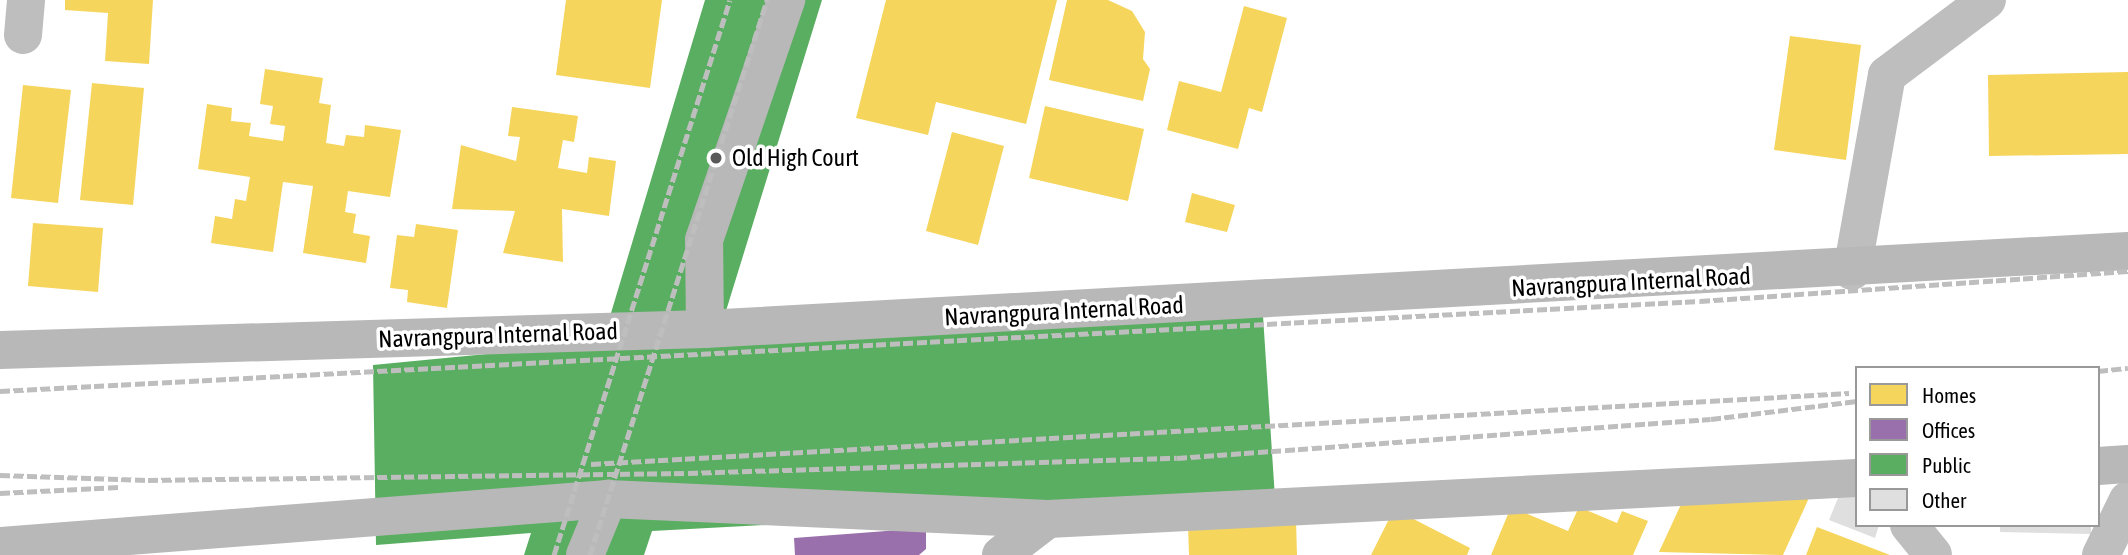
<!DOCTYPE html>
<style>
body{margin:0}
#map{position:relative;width:2128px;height:555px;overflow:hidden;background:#fff;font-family:"Asap Condensed",sans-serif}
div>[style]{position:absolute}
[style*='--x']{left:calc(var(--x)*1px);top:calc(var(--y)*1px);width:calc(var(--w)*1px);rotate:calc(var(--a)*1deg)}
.homes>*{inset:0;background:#f6d55c}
.offices>*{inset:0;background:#9970ab}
.public>*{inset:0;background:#5aae61}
.building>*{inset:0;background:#dfdfdf}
.street>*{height:38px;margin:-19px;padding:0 19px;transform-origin:19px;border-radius:19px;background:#bebebe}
.secondary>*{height:38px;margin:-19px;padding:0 19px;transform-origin:19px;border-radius:19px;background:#b8b8b8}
.rail>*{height:5px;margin-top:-2.5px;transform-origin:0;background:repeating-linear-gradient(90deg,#bebebe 0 10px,transparent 0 13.5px)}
.dots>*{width:19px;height:19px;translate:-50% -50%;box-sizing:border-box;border:4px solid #fff;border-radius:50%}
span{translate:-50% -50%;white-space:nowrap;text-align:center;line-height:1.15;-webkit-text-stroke:7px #fff;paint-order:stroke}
.poi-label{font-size:24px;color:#000}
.left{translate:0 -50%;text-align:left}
.street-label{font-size:24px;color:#000}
.legend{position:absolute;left:1855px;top:366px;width:245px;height:161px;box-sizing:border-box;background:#fff;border:2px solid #999;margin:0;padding:9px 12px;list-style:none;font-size:21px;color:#000}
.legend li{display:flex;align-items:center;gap:14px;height:35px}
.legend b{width:35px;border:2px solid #999}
</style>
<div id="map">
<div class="homes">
<i style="clip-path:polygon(65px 0,153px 0,149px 64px,105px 61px,108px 13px,65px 10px)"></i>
<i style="clip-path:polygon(566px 0,662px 0,650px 88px,556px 75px)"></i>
<i style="clip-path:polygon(886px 0,1057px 0,1026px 124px,936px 102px,928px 135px,856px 118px)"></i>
<i style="clip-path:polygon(1067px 0,1108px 0,1132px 11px,1145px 32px,1143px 59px,1150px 69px,1143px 101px,1049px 80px)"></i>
<i style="clip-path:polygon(1244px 6px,1287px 18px,1262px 112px,1249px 108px,1238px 149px,1167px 130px,1179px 81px,1221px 92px)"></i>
<i style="clip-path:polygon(1790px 36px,1861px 45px,1846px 160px,1774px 150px)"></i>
<i style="clip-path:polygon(265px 69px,323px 78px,319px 103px,331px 105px,326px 143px,344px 146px,346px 135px,364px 137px,365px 125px,401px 130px,390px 197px,348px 191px,345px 212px,356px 214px,353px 233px,370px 236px,366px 263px,303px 253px,313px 186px,283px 182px,273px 252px,211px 243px,215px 216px,232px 219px,235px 199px,246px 201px,250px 177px,198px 169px,207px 104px,232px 108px,231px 121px,251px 123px,249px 136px,283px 141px,285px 126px,270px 124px,273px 106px,260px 104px)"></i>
<i style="clip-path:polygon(2128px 72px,2128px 154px,1989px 156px,1988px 75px)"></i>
<i style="clip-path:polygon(92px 83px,144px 88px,133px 205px,80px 200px)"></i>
<i style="clip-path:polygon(23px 85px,71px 90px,58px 203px,11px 198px)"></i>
<i style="clip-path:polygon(1045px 106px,1144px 129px,1128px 201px,1029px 178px)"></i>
<i style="clip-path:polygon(512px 107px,578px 116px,574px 142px,563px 140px,558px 168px,587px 173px,589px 157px,616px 161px,609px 216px,562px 209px,563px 262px,503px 253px,515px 211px,452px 209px,461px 145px,516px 161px,520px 137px,508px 136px)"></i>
<i style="clip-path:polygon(952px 132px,1004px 146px,978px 245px,926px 231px)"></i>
<i style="clip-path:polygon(1192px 193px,1235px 205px,1227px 232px,1185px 222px)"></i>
<i style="clip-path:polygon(33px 223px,103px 228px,98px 292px,28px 286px)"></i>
<i style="clip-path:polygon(416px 224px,458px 230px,447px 308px,407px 302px,408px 290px,390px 288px,397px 235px,414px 237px)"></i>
<i style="clip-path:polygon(1814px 487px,1783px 555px,1659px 552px,1683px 500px)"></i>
<i style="clip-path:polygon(1511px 507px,1568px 531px,1579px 507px,1617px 523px,1622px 511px,1648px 521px,1633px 555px,1491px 555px)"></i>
<i style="clip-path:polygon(1394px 509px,1470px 548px,1467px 555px,1371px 555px)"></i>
<i style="clip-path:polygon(1296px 520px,1297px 555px,1189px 555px,1188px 526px)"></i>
<i style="clip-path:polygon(1817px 527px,1890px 555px,1806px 555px)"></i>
</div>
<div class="offices">
<i style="clip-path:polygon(926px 528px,926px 549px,919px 555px,795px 555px,794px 538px)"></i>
</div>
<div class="public">
<i style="clip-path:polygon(705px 0,822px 0,717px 340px,1263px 316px,1275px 498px,652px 531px,644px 555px,524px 555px,531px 533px,376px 545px,373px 365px,602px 343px)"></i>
</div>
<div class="building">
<i style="clip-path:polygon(1845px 481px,1857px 494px,1857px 525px,1879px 525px,1875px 538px,1829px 520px)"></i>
<i style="clip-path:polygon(2000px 525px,2091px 525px,2091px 534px,2000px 532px)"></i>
</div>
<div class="street">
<i style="--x:23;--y:35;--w:35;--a:-85"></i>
<i style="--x:1852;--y:271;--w:199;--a:-79.9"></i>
<i style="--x:1887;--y:75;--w:125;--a:-36.9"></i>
<i style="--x:1909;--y:525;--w:38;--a:51"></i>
<i style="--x:2101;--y:555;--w:61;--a:-63.9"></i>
</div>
<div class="secondary">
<i style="--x:705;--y:329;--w:89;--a:-90.6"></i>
<i style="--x:704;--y:240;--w:254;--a:-71.1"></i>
<i style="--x:0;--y:350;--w:705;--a:-1.71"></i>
<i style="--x:705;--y:329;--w:1425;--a:-3.14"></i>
<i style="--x:2098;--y:466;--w:30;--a:-4"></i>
<i style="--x:0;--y:546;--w:610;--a:-4.42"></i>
<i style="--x:608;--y:499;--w:440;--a:2.6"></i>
<i style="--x:1048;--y:519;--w:810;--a:-2.9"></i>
<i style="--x:585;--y:555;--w:61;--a:-67.7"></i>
<i style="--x:1001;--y:555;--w:59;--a:-37.5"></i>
</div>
<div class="rail">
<i style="--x:2098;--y:371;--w:30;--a:-6"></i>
<i style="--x:0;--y:391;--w:1702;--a:-3.03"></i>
<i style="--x:1700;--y:301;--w:429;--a:-4"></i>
<i style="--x:591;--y:464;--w:1260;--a:-3.23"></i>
<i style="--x:0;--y:475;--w:148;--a:1.9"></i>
<i style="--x:148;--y:480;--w:540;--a:-0.74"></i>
<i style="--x:688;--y:473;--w:489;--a:-1.8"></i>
<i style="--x:1177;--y:458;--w:535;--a:-4.18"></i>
<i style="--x:1711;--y:419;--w:147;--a:-7"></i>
<i style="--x:0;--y:493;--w:119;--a:-2.9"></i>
<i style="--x:554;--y:555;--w:582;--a:-72.41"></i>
<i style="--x:590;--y:555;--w:583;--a:-72.31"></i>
</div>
<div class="dots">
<i style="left:716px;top:158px;background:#595959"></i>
</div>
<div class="poi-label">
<span class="left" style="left:732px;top:158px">Old High Court</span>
</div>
<div class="street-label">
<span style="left:1631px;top:282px;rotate:-3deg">Navrangpura Internal Road</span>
<span style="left:1064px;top:311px;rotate:-3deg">Navrangpura Internal Road</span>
<span style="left:498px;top:335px;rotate:-2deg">Navrangpura Internal Road</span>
</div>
<ul class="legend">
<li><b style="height:19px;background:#f6d55c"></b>Homes</li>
<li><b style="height:19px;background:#9970ab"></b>Offices</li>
<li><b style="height:19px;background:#5aae61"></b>Public</li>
<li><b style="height:19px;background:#dfdfdf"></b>Other</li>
</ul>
</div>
